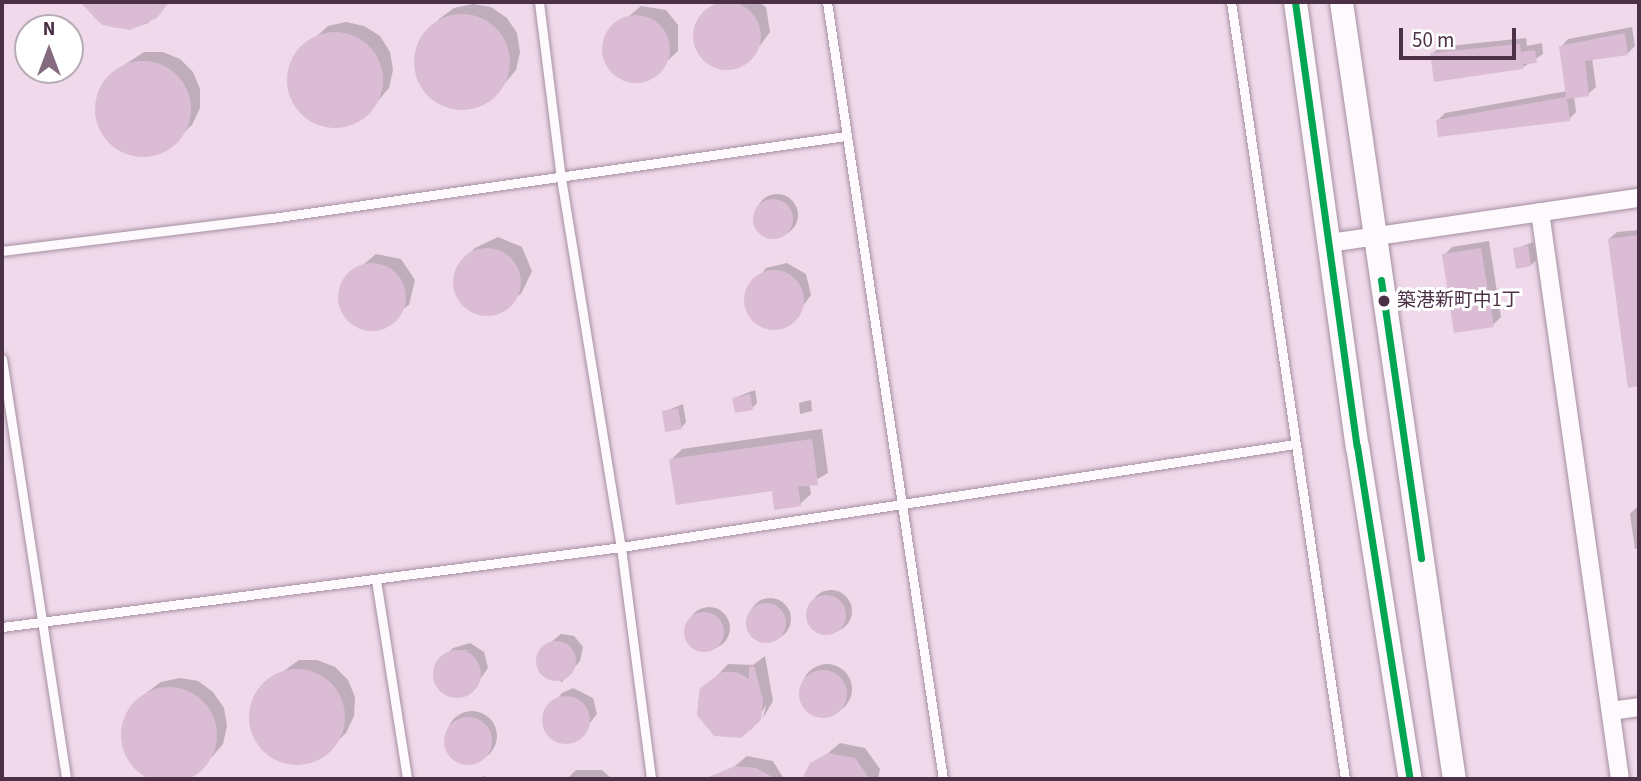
<!DOCTYPE html>
<meta charset="utf-8">
<style>
body{margin:0}
#map{position:relative;width:1641px;height:781px;overflow:hidden;background:#efd9ea;font-family:"Source Sans 3","Noto Sans JP",sans-serif}
div>[style]{position:absolute}
[style*='--x']{left:calc(var(--x)*1px);top:calc(var(--y)*1px);width:calc(var(--w)*1px);rotate:calc(var(--a)*1deg)}
.shadow>*{inset:0;background:#0003}
.round{border-radius:50%}
.building>*{inset:0;background:#dbbcd5}
.roads{filter:drop-shadow(0 0 2px #a48fa0) drop-shadow(0 0 2px #a48fa0)}
.service>*{height:9px;margin:-4.5px;padding:0 4.5px;transform-origin:4.5px;border-radius:4.5px;background:#fdf9fc}
.minor>*{height:18px;margin:-9px;padding:0 9px;transform-origin:9px;border-radius:9px;background:#fdf9fc}
.tertiary>*{height:23px;margin:-11.5px;padding:0 11.5px;transform-origin:11.5px;border-radius:11.5px;background:#fdf9fc}
.bus-1>*{height:7px;margin:-3.5px;padding:0 3.5px;transform-origin:3.5px;border-radius:3.5px;background:#00a651}
.dots>*{width:19px;height:19px;translate:-50% -50%;box-sizing:border-box;border:4px solid #fff;border-radius:50%}
span{translate:-50% -50%;white-space:nowrap;text-align:center;line-height:1.15;-webkit-text-stroke:6px #fff;paint-order:stroke}
.bus-label{font-size:19px;color:#4b3046}
.left{translate:0 -50%;text-align:left}
.frame{position:absolute;inset:0;border:4px solid #4b3046;pointer-events:none}
.north{position:absolute;left:14px;top:14px;width:70px;height:70px;box-sizing:border-box;background:#fff;border:2px solid #b7acb5;border-radius:50%;rotate:0deg;font-size:19px;font-weight:700;line-height:28px;text-align:center;color:#4b3046}
.north::after{content:'';display:block;margin:auto;width:24px;height:32px;background:#846b7f;clip-path:polygon(50% 0,100% 100%,50% 72%,0 100%)}
.scale{position:absolute;left:1399px;top:28px;width:117px;height:32px;box-sizing:border-box;border:4px solid #4b3046;border-top:0;padding-left:9px;font-size:21px;line-height:24px;white-space:nowrap;color:#4b3046;-webkit-text-stroke:5px #fff;paint-order:stroke}
</style>
<div id="map">
<div class="shadow">
<i style="clip-path:polygon(83px 2px,170px 2px,148px 23px,130px 29px,112px 27px,95px 18px)"></i>
<i style="clip-path:polygon(717px 2px,758px 2px,766px 7px,770px 32px,749px 60px,724px 69px,702px 57px,695px 32px)"></i>
<i style="clip-path:polygon(473px 4px,491px 7px,507px 18px,517px 33px,520px 52px,516px 70px,493px 97px,477px 106px,458px 108px,440px 103px,426px 91px,417px 75px,418px 47px,439px 19px,454px 8px)"></i>
<i style="clip-path:polygon(641px 6px,666px 10px,678px 25px,678px 51px,647px 80px,621px 78px,605px 58px,609px 33px)"></i>
<i style="clip-path:polygon(346px 22px,364px 26px,380px 36px,390px 52px,393px 70px,389px 88px,366px 115px,350px 124px,331px 127px,313px 122px,299px 110px,290px 93px,289px 74px,295px 57px,307px 45px,328px 26px)"></i>
<i style="clip-path:polygon(1632px 27px,1635px 46px,1628px 53px,1592px 58px,1596px 87px,1588px 94px,1574px 96px,1576px 112px,1569px 119px,1438px 120px,1445px 113px,1567px 91px,1561px 47px,1568px 39px)"></i>
<i style="clip-path:polygon(1526px 38px,1527px 46px,1542px 43px,1543px 54px,1522px 68px,1432px 54px,1439px 47px)"></i>
<i style="clip-path:polygon(144px 52px,163px 52px,180px 59px,193px 72px,200px 89px,200px 108px,192px 125px,166px 149px,148px 155px,130px 154px,113px 145px,98px 122px,96px 103px,103px 86px,115px 71px)"></i>
<i class="round" style="left:756px;top:194px;width:42px;height:42px"></i>
<i style="clip-path:polygon(1639px 230px,1639px 385px,1629px 386px,1609px 239px,1617px 232px)"></i>
<i style="clip-path:polygon(498px 237px,522px 247px,532px 271px,521px 294px,491px 313px,467px 306px,455px 284px,464px 259px,475px 248px)"></i>
<i style="clip-path:polygon(1489px 241px,1501px 317px,1493px 325px,1444px 255px,1452px 247px)"></i>
<i style="clip-path:polygon(1533px 242px,1536px 260px,1531px 265px,1515px 249px)"></i>
<i style="clip-path:polygon(376px 254px,401px 259px,415px 280px,409px 305px,375px 329px,351px 322px,339px 300px,344px 281px)"></i>
<i style="clip-path:polygon(787px 263px,806px 274px,811px 295px,791px 322px,770px 328px,751px 316px,746px 296px,766px 268px)"></i>
<i style="clip-path:polygon(755px 390px,757px 403px,752px 408px,734px 398px)"></i>
<i style="clip-path:polygon(811px 400px,812px 411px,800px 414px,799px 403px)"></i>
<i style="clip-path:polygon(683px 404px,686px 422px,681px 428px,663px 412px)"></i>
<i style="clip-path:polygon(822px 429px,828px 473px,809px 484px,811px 494px,800px 504px,773px 489px,671px 460px,682px 449px)"></i>
<i style="clip-path:polygon(1639px 505px,1639px 548px,1635px 549px,1630px 514px)"></i>
<i class="round" style="left:810px;top:590px;width:42px;height:42px"></i>
<i class="round" style="left:749px;top:598px;width:42px;height:42px"></i>
<i class="round" style="left:688px;top:607px;width:42px;height:42px"></i>
<i style="clip-path:polygon(561px 634px,574px 636px,583px 647px,580px 661px,562px 682px,547px 676px,538px 665px,540px 651px)"></i>
<i style="clip-path:polygon(470px 643px,484px 652px,488px 668px,471px 692px,459px 697px,440px 687px,436px 671px,445px 655px,470px 650px,449px 652px,453px 648px)"></i>
<i style="clip-path:polygon(765px 656px,773px 701px,763px 718px,766px 705px,752px 729px,734px 737px,714px 734px,698px 714px,699px 695px,728px 664px,753px 665px)"></i>
<i style="clip-path:polygon(299px 660px,317px 660px,335px 667px,348px 680px,355px 697px,354px 716px,346px 733px,321px 757px,303px 763px,284px 762px,268px 753px,256px 738px,251px 720px,253px 702px,263px 686px)"></i>
<i class="round" style="left:802px;top:664px;width:50px;height:50px"></i>
<i style="clip-path:polygon(180px 678px,198px 681px,213px 692px,224px 708px,227px 726px,223px 744px,200px 771px,185px 779px,153px 779px,127px 758px,122px 739px,124px 721px,146px 693px,161px 682px)"></i>
<i style="clip-path:polygon(573px 688px,593px 698px,597px 714px,579px 737px,563px 742px,548px 733px,544px 717px,562px 693px)"></i>
<i class="round" style="left:447px;top:711px;width:50px;height:50px"></i>
<i style="clip-path:polygon(840px 743px,865px 748px,880px 769px,878px 779px,807px 779px,808px 770px)"></i>
<i style="clip-path:polygon(747px 756px,773px 761px,784px 779px,719px 779px)"></i>
<i style="clip-path:polygon(576px 770px,602px 770px,612px 779px,567px 779px)"></i>
<i style="clip-path:polygon(484px 776px,494px 779px,479px 779px)"></i>
</div>
<div class="building">
<i class="round" style="left:693px;top:2px;width:68px;height:68px"></i>
<i style="clip-path:polygon(80px 2px,169px 2px,157px 18px,130px 30px,102px 25px)"></i>
<i class="round" style="left:414px;top:14px;width:96px;height:96px"></i>
<i class="round" style="left:602px;top:15px;width:68px;height:68px"></i>
<i class="round" style="left:287px;top:32px;width:96px;height:96px"></i>
<i style="clip-path:polygon(1625px 33px,1628px 55px,1585px 61px,1589px 96px,1567px 99px,1570px 121px,1438px 137px,1436px 120px,1566px 97px,1559px 46px)"></i>
<i style="clip-path:polygon(1520px 44px,1521px 52px,1535px 50px,1537px 63px,1523px 64px,1523px 69px,1434px 82px,1430px 53px)"></i>
<i class="round" style="left:95px;top:61px;width:96px;height:96px"></i>
<i class="round" style="left:753px;top:199px;width:40px;height:40px"></i>
<i style="clip-path:polygon(1638px 235px,1639px 386px,1628px 388px,1608px 239px)"></i>
<i style="clip-path:polygon(1528px 246px,1531px 266px,1516px 269px,1513px 248px)"></i>
<i class="round" style="left:453px;top:248px;width:68px;height:68px"></i>
<i style="clip-path:polygon(1481px 248px,1494px 327px,1454px 333px,1442px 254px)"></i>
<i class="round" style="left:338px;top:263px;width:68px;height:68px"></i>
<i class="round" style="left:744px;top:270px;width:60px;height:60px"></i>
<i style="clip-path:polygon(750px 394px,753px 410px,735px 413px,732px 398px)"></i>
<i style="clip-path:polygon(678px 408px,682px 429px,665px 432px,662px 411px)"></i>
<i style="clip-path:polygon(812px 439px,818px 485px,798px 487px,801px 506px,774px 510px,772px 491px,676px 505px,669px 459px)"></i>
<i class="round" style="left:806px;top:595px;width:40px;height:40px"></i>
<i class="round" style="left:746px;top:603px;width:40px;height:40px"></i>
<i class="round" style="left:684px;top:612px;width:40px;height:40px"></i>
<i class="round" style="left:536px;top:641px;width:40px;height:40px"></i>
<i class="round" style="left:433px;top:650px;width:48px;height:48px"></i>
<i style="clip-path:polygon(754px 666px,763px 700px,761px 720px,741px 738px,714px 736px,697px 715px,700px 688px,722px 672px,736px 672px,749px 679px,749px 667px)"></i>
<i class="round" style="left:249px;top:669px;width:96px;height:96px"></i>
<i class="round" style="left:799px;top:670px;width:48px;height:48px"></i>
<i class="round" style="left:121px;top:687px;width:96px;height:96px"></i>
<i class="round" style="left:542px;top:696px;width:48px;height:48px"></i>
<i class="round" style="left:444px;top:717px;width:48px;height:48px"></i>
<i style="clip-path:polygon(828px 753px,855px 758px,870px 779px,802px 779px,810px 763px)"></i>
<i style="clip-path:polygon(735px 766px,756px 768px,776px 779px,704px 779px)"></i>
</div>
<div class="roads">
<div class="service">
<i style="--x:539;--y:2;--w:177;--a:82.9"></i>
<i style="--x:561;--y:178;--w:374;--a:80.8"></i>
<i style="--x:621;--y:547;--w:234;--a:82.6"></i>
<i style="--x:827;--y:2;--w:786;--a:81.51"></i>
<i style="--x:1231;--y:2;--w:785;--a:81.65"></i>
<i style="--x:2;--y:251;--w:272;--a:-7"></i>
<i style="--x:272;--y:218;--w:579;--a:-8.14"></i>
<i style="--x:2;--y:359;--w:425;--a:81.3"></i>
<i style="--x:376;--y:580;--w:201;--a:81.1"></i>
<i style="--x:2;--y:627;--w:624;--a:-7.36"></i>
<i style="--x:621;--y:547;--w:682;--a:-8.69"></i>
</div>
<div class="minor">
<i style="--x:1540;--y:212;--w:573;--a:81.97"></i>
<i style="--x:1329;--y:243;--w:313;--a:-8.3"></i>
<i style="--x:1611;--y:711;--w:28;--a:-8"></i>
</div>
<div class="tertiary">
<i style="--x:1295;--y:2;--w:448;--a:82.1"></i>
<i style="--x:1357;--y:446;--w:337;--a:81"></i>
<i style="--x:1341;--y:2;--w:785;--a:81.73"></i>
</div>
</div>
<div class="bus-1">
<i style="--x:1295;--y:2;--w:448;--a:82.1"></i>
<i style="--x:1357;--y:446;--w:337;--a:81"></i>
<i style="--x:1381;--y:280;--w:281;--a:81.8"></i>
</div>
<div class="dots">
<i style="left:1384px;top:301px;background:#4b3046"></i>
</div>
<div class="bus-label">
<span class="left" style="left:1397px;top:301px">築港新町中1丁</span>
</div>
<div class="frame"></div>
<div class="north">N</div>
<div class="scale">50 m</div>
</div>
